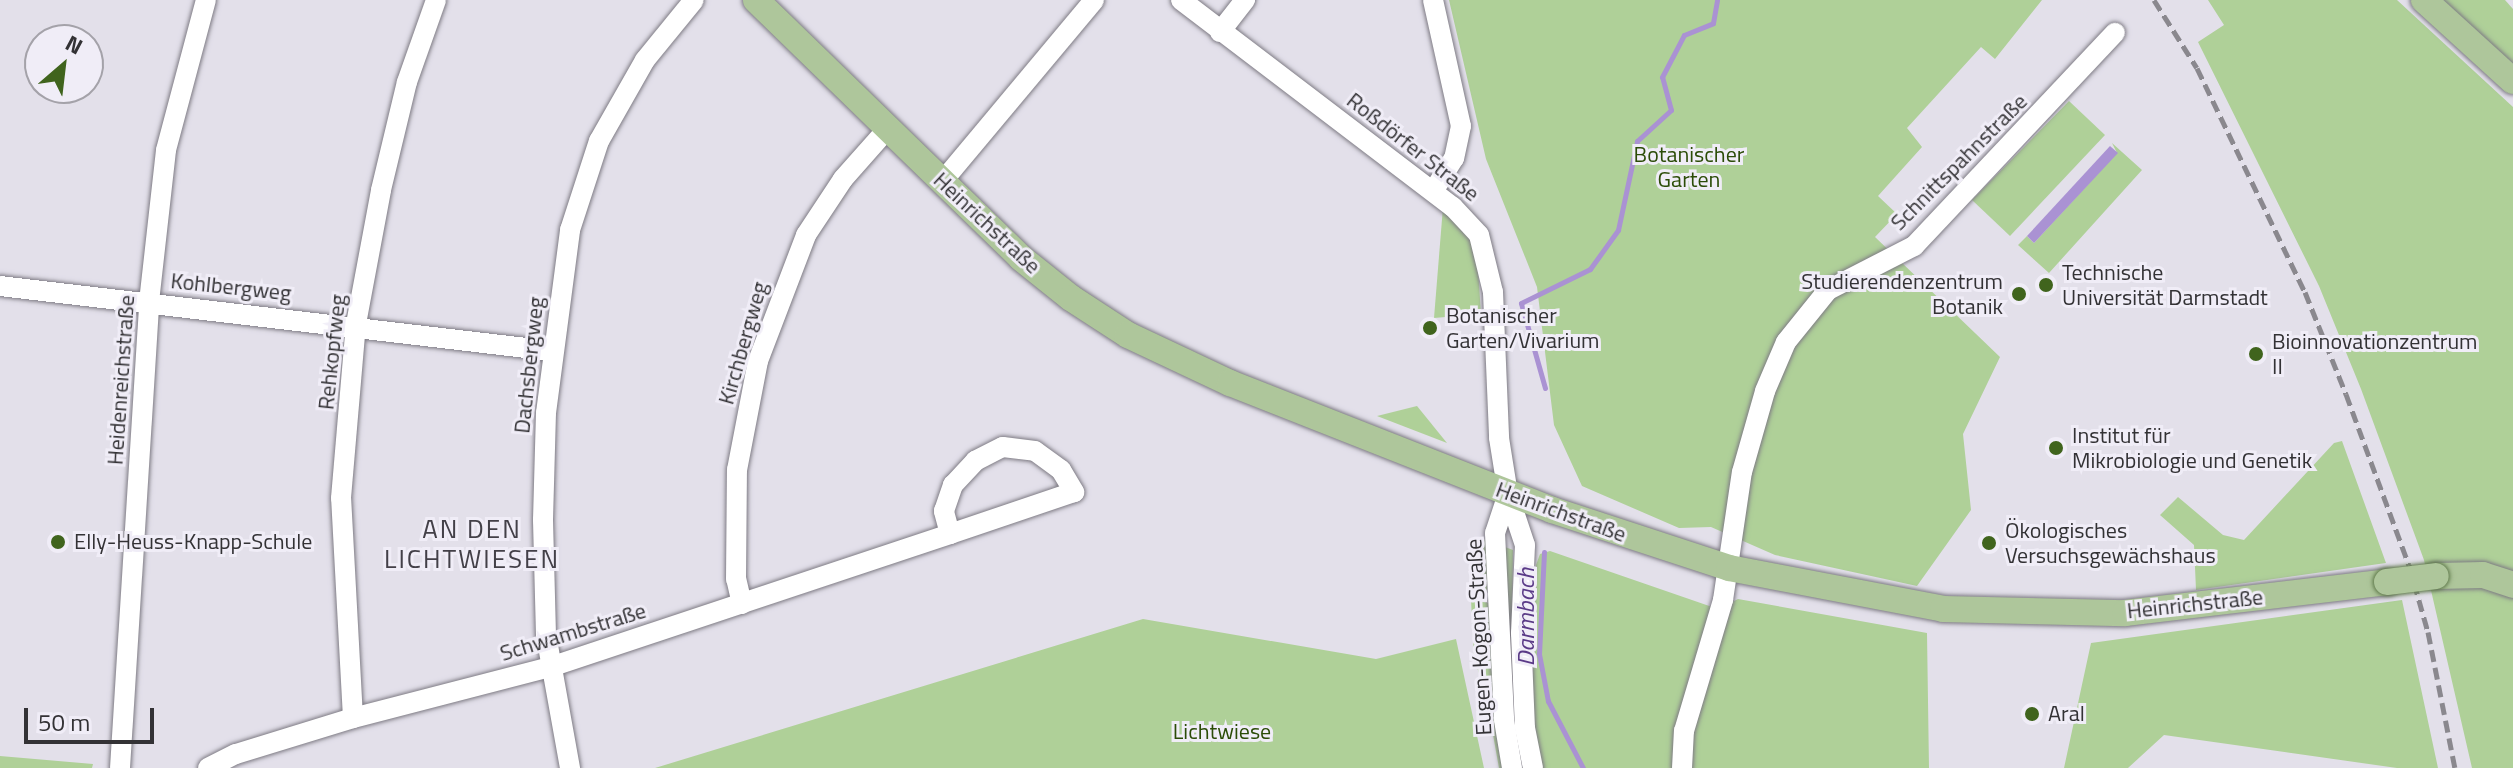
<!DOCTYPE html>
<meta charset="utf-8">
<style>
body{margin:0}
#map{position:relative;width:2513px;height:768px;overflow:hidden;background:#e3e0ea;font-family:"Titillium Web",sans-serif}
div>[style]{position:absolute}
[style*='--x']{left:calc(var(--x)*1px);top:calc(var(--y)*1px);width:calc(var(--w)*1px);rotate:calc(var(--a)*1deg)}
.green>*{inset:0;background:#afd098}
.water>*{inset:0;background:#aa92d3}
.stream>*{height:5px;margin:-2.5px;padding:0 2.5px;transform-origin:2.5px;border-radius:2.5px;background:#aa92d3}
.roads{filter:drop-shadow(0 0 2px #7e7b84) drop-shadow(0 0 2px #7e7b84)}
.minor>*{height:20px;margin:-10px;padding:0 10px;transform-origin:10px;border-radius:10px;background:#fff}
.major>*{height:26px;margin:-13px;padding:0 13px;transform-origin:13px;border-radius:13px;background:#aec69b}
.rail>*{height:5px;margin-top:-2.5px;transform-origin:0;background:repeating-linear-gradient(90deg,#8a888e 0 12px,transparent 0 18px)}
.bridges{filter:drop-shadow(0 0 2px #607a4c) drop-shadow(0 0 2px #607a4c)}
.major-bridge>*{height:26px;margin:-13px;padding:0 13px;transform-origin:13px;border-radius:13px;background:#aec69b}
.dots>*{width:22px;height:22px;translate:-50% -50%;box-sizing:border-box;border:4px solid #f0edf7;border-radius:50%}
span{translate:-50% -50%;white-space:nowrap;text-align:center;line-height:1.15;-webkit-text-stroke:6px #f0edf7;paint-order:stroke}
.street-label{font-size:22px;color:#333235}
.park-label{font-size:22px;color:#2b4c07}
.poi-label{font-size:22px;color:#333235}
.left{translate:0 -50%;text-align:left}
.right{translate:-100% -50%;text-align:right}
.water-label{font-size:24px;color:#5a3a87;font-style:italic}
.quarter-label{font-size:26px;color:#434048;letter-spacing:2px}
.north{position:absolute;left:24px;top:24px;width:80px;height:80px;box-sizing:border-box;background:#f0edf7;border:2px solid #a4a2a9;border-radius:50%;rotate:28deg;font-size:22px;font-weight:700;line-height:32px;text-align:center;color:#333235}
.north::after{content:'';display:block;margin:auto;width:28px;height:36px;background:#40641d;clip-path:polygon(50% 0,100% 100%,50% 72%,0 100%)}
.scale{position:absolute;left:24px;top:708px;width:130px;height:36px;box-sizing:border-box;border:4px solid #333235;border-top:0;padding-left:10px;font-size:24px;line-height:28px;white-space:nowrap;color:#333235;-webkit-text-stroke:6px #f0edf7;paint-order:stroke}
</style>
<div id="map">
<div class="green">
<i style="clip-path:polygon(1449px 0,2042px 0,1995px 59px,1981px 47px,1907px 128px,1922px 147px,1878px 196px,1897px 214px,1875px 237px,2000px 357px,1963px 434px,1971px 510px,1917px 586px,1775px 555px,1711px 527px,1679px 528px,1582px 486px,1554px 425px,1537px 287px,1486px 159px)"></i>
<i style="clip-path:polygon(2208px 0,2397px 0,2513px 107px,2513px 768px,2472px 768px,2424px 560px,2361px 389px,2319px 286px,2198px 42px,2224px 25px)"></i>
<i style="clip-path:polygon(2441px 0,2505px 0,2513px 9px,2513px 68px)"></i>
<i style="clip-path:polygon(2069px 101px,2105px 135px,2010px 236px,1972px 200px)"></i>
<i style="clip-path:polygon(2112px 143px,2142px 170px,2049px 273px,2018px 245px,2027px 236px,2034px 243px,2117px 153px)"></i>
<i style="clip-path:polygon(1443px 207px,1458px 218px,1477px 253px,1481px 314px,1434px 318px)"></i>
<i style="clip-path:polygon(1417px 406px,1447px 443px,1377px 416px)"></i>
<i style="clip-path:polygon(2342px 441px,2386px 563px,2196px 590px,2194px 545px,2160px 515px,2178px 497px,2223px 535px,2244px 540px,2334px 443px)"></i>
<i style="clip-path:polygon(1479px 538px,1488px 541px,1487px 594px,1470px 590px,1471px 546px)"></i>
<i style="clip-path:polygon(1505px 547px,1513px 550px,1512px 632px,1526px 768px,1521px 768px,1510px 702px)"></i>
<i style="clip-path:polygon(1550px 551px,1718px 609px,1738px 599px,1927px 633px,1929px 768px,1540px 768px,1532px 703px,1536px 565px,1540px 554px)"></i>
<i style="clip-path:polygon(1471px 600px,1489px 603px,1504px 768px,1499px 768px,1485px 690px,1474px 659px)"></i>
<i style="clip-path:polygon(2402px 600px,2438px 768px,2397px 768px,2164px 735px,2128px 768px,2064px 768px,2091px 643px)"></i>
<i style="clip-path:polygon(1143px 619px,1376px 659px,1456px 639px,1484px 768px,655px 768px)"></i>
<i style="clip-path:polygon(0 756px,93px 764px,92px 768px,0 768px)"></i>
</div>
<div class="water">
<i style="clip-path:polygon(2110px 146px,2118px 153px,2034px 243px,2027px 236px)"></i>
</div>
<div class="stream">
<i style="--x:1545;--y:388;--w:88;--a:-105.8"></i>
<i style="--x:1521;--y:303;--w:77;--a:-26.2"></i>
<i style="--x:1590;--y:269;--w:48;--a:-54.3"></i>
<i style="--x:1618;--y:230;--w:91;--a:-77.9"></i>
<i style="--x:1637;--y:141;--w:46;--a:-42.4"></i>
<i style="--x:1671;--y:110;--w:34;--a:-105"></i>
<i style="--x:1662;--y:77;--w:47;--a:-62.4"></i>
<i style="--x:1684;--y:35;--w:31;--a:-22"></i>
<i style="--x:1713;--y:23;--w:23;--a:-80"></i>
<i style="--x:1544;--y:552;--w:102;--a:92.8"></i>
<i style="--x:1539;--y:654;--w:48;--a:79.2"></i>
<i style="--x:1548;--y:701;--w:76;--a:62.4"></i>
</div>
<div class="roads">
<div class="minor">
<i style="--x:1181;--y:0;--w:342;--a:37.3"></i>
<i style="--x:1453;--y:207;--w:38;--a:47"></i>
<i style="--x:1479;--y:235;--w:59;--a:76.2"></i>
<i style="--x:1493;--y:292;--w:146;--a:87.6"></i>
<i style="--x:1499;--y:438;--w:57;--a:80.9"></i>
<i style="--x:1508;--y:494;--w:54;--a:71.6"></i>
<i style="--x:1525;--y:545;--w:88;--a:92.6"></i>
<i style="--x:1521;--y:633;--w:95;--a:87.6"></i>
<i style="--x:1525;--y:728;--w:41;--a:78.7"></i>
<i style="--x:1433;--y:0;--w:129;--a:77.5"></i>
<i style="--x:1461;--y:126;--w:33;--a:102"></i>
<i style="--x:1454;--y:158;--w:39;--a:122"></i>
<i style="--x:1220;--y:32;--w:41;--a:-52"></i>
<i style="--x:942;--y:182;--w:237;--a:-50.1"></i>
<i style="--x:0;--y:286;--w:556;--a:6.72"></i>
<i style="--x:1003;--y:447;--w:32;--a:7"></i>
<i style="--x:1035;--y:451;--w:32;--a:36"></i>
<i style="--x:1061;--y:470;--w:26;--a:59"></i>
<i style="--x:1074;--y:492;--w:131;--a:161.3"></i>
<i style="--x:950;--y:534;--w:24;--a:-105"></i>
<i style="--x:944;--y:511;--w:28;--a:-71"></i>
<i style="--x:953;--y:485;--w:33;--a:-47"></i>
<i style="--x:975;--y:461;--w:31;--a:-27"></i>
<i style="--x:1508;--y:494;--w:41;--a:108.4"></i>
<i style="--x:1495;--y:533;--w:187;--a:87.2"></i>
<i style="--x:1504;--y:720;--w:49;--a:80.5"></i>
<i style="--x:742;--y:604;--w:26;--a:-103"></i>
<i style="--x:736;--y:579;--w:109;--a:-89.5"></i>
<i style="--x:737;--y:470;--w:111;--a:-79.1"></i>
<i style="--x:758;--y:361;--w:135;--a:-69.1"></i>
<i style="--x:806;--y:235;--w:67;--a:-56.5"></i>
<i style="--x:843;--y:179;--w:69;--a:-48.5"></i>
<i style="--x:353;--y:718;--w:220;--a:-93.1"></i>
<i style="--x:341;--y:498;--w:175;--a:-85.1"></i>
<i style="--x:356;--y:324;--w:136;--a:-79.4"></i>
<i style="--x:381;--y:190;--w:111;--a:-76.5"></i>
<i style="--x:407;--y:82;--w:87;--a:-70.5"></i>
<i style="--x:120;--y:768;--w:467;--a:-86.4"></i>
<i style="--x:149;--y:302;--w:153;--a:-83.6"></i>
<i style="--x:166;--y:150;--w:155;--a:-75.1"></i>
<i style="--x:208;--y:768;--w:31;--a:-27"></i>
<i style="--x:236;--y:754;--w:122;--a:-17.1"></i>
<i style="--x:353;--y:718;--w:203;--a:-14.5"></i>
<i style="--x:550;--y:667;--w:422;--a:-18.4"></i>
<i style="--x:570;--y:768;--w:135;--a:-100.2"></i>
<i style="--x:546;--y:635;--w:115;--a:-91.5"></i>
<i style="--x:543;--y:520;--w:107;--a:-88.4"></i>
<i style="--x:546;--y:413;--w:185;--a:-82.5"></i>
<i style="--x:570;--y:230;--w:94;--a:-72"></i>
<i style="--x:599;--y:141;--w:93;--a:-60.4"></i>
<i style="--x:645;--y:60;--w:77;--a:-50.8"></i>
<i style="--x:1682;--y:768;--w:37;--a:-87"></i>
<i style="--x:1684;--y:731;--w:137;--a:-73.4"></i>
<i style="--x:1723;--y:600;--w:129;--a:-81.6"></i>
<i style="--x:1742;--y:472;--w:84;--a:-74.1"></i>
<i style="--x:1765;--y:391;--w:53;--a:-66.8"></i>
<i style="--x:1786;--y:342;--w:67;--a:-51.1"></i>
<i style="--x:1828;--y:290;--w:97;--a:-27.1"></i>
<i style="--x:1914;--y:246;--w:293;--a:-46.7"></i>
</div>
<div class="major">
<i style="--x:756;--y:0;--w:370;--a:44.2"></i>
<i style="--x:1021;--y:258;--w:64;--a:38.7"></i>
<i style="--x:1071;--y:298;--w:68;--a:33"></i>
<i style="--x:1128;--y:335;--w:113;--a:25.2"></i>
<i style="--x:1230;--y:383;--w:346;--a:21.5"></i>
<i style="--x:1552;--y:510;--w:186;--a:18.1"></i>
<i style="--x:1729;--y:568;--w:218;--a:10.8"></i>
<i style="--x:1943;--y:609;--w:182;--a:1.3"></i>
<i style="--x:2125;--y:613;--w:264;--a:-6.7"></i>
<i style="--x:2424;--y:0;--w:120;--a:42.3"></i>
<i style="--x:2436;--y:576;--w:47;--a:-1.2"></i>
<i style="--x:2483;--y:575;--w:32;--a:18"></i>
</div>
</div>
<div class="rail">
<i style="--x:2154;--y:0;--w:80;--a:57.7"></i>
<i style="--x:2197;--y:68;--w:249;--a:64.3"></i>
<i style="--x:2305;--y:292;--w:110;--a:68.1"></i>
<i style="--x:2346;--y:394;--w:182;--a:69.8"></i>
<i style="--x:2409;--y:565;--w:70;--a:74.2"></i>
<i style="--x:2428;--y:632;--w:139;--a:78.8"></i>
</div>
<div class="bridges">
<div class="major-bridge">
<i style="--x:2387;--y:582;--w:49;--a:-7"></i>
</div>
</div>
<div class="dots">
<i style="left:2046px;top:285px;background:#40641d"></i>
<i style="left:2019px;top:294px;background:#40641d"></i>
<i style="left:1430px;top:328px;background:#40641d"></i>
<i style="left:2256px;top:354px;background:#40641d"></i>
<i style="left:2056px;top:448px;background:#40641d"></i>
<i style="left:58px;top:542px;background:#40641d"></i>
<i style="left:1989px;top:543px;background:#40641d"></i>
<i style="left:2032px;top:714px;background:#40641d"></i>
</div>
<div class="street-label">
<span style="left:1413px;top:147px;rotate:38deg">Roßdörfer Straße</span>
<span style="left:1959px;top:162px;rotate:-45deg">Schnittspahnstraße</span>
<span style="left:987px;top:223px;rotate:43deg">Heinrichstraße</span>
<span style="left:231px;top:287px;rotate:6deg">Kohlbergweg</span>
<span style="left:743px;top:343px;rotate:-74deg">Kirchbergweg</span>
<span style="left:332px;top:352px;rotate:-84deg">Rehkopfweg</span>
<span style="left:529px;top:365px;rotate:-84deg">Dachsbergweg</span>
<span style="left:121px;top:380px;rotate:-86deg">Heidenreichstraße</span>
<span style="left:1561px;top:512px;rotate:20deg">Heinrichstraße</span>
<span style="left:2195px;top:604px;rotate:-6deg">Heinrichstraße</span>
<span style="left:573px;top:632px;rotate:-17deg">Schwambstraße</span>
<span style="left:1479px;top:637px;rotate:-93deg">Eugen-Kogon-Straße</span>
</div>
<div class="park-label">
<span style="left:1689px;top:167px">Botanischer<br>Garten</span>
<span style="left:1222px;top:732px">Lichtwiese</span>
</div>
<div class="poi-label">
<span class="left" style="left:2062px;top:285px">Technische<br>Universität Darmstadt</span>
<span class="right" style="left:2003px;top:294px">Studierendenzentrum<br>Botanik</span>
<span class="left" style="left:1446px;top:328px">Botanischer<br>Garten/Vivarium</span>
<span class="left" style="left:2272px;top:354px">Bioinnovationzentrum<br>II</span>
<span class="left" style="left:2072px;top:448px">Institut für<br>Mikrobiologie und Genetik</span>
<span class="left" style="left:2005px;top:543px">Ökologisches<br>Versuchsgewächshaus</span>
<span class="left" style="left:74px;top:542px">Elly-Heuss-Knapp-Schule</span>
<span class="left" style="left:2048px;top:714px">Aral</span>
</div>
<div class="water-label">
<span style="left:1526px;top:617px;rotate:-90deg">Darmbach</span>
</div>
<div class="quarter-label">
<span style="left:472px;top:544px">AN DEN<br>LICHTWIESEN</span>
</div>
<div class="north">N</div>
<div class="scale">50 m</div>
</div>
